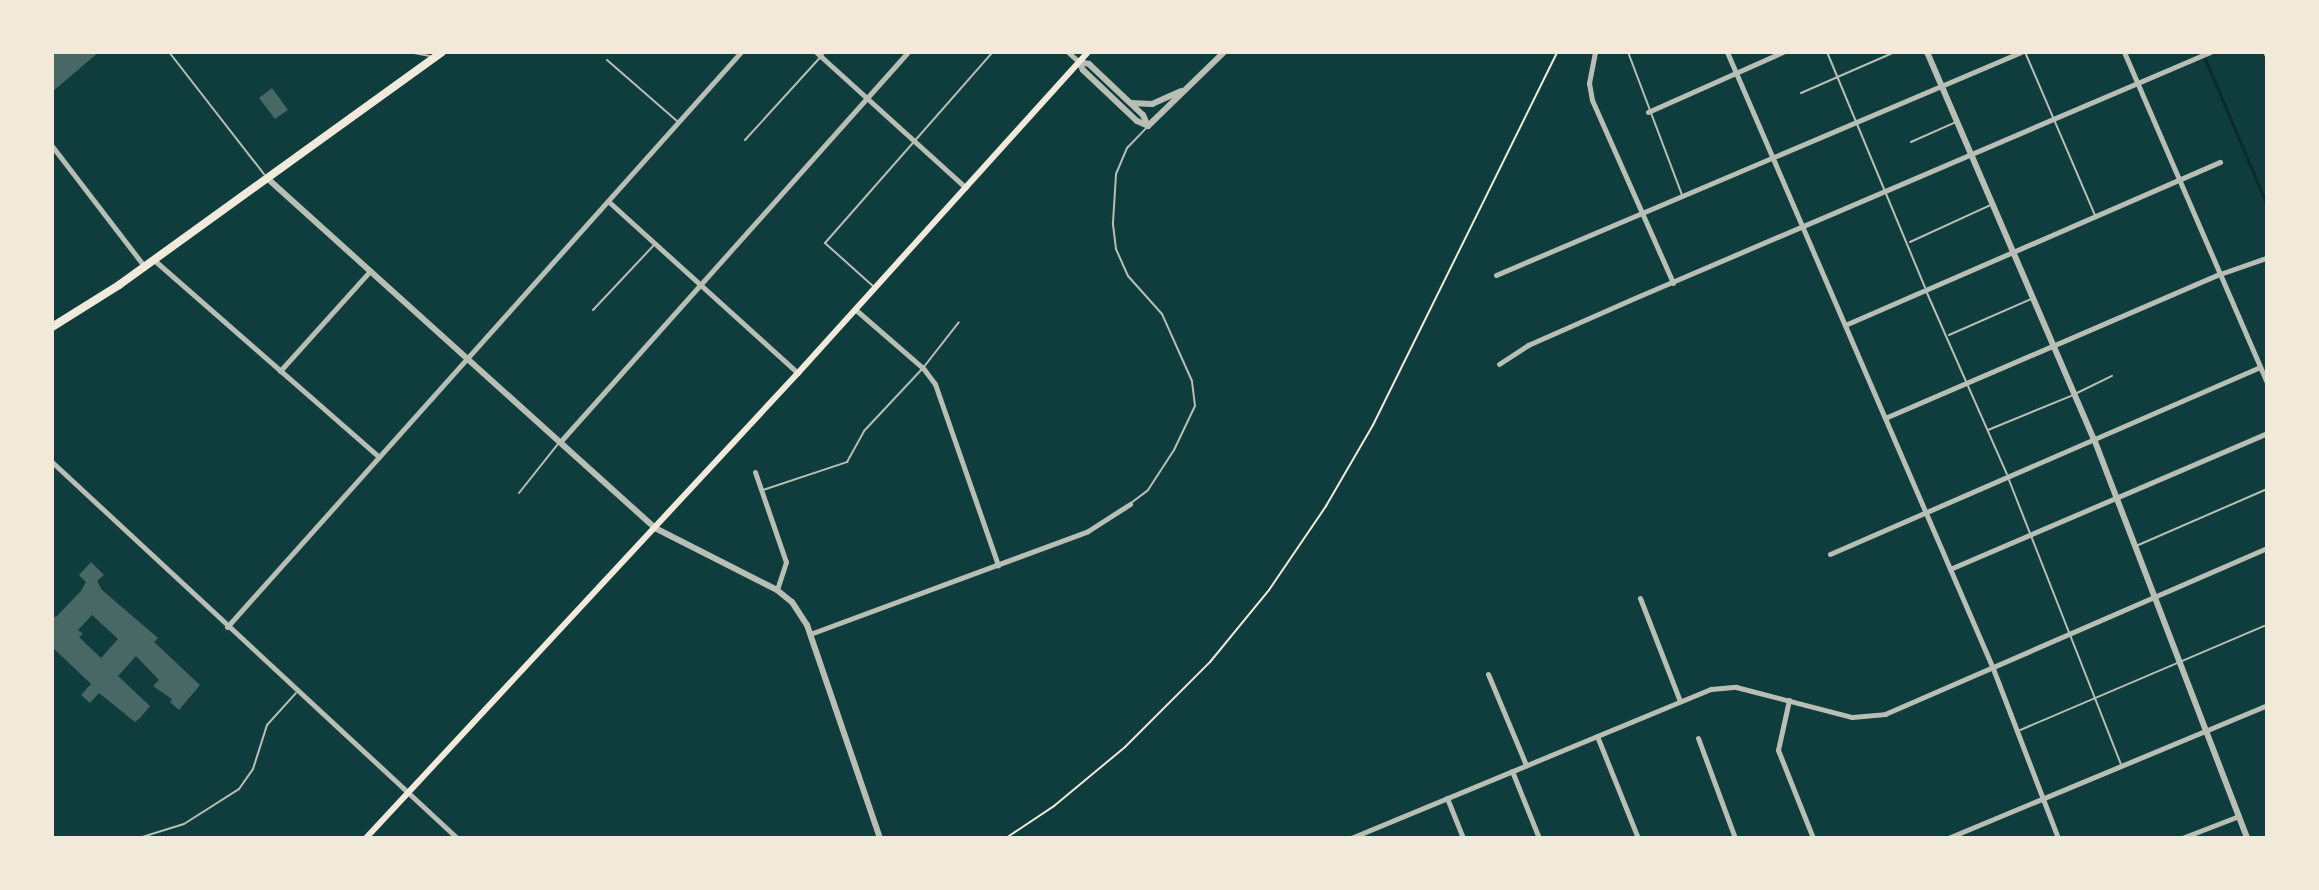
<!DOCTYPE html>
<style>
body{margin:0}
#map{position:relative;width:2319px;height:890px;overflow:hidden;background:#0f3d3e;font-family:Merriweather,serif}
div>[style]{position:absolute}
[style*='--x']{left:calc(var(--x)*1px);top:calc(var(--y)*1px);width:calc(var(--w)*1px);rotate:calc(var(--a)*1deg)}
.stream>*{height:3px;margin:-1.5px;padding:0 1.5px;transform-origin:1.5px;border-radius:1.5px;background:#0a2a2b}
.building>*{inset:0;background:#486865}
.path>*{height:2px;margin:-1px;padding:0 1px;transform-origin:1px;border-radius:1px;background:#f1e9da}
.service>*{height:2px;margin:-1px;padding:0 1px;transform-origin:1px;border-radius:1px;background:#b8beb3}
.minor>*{height:5px;margin:-2.5px;padding:0 2.5px;transform-origin:2.5px;border-radius:2.5px;background:#b8beb3}
.tertiary>*{height:6px;margin:-3px;padding:0 3px;transform-origin:3px;border-radius:3px;background:#b8beb3}
.secondary>*{height:6px;margin:-3px;padding:0 3px;transform-origin:3px;border-radius:3px;background:#f1e9da}
.trunk>*{height:8px;margin:-4px;padding:0 4px;transform-origin:4px;border-radius:4px;background:#f1e9da}
span{translate:-50% -50%;white-space:nowrap;text-align:center;line-height:1.15;-webkit-text-stroke:8px #f1e9da;paint-order:stroke}
.frame{position:absolute;inset:0;border:54px solid #f1e9da;pointer-events:none}
</style>
<div id="map">
<div class="stream">
<i style="--x:2202;--y:52;--w:166;--a:67"></i>
</div>
<div class="building">
<i style="clip-path:polygon(52px 52px,99px 52px,52px 92px)"></i>
<i style="clip-path:polygon(272px 88px,288px 110px,275px 119px,259px 98px)"></i>
<i style="clip-path:polygon(evenodd,91px 562px,104px 575px,97px 581px,102px 590px,158px 638px,154px 642px,200px 685px,179px 710px,170px 702px,172px 699px,153px 686px,159px 680px,136px 656px,118px 676px,150px 706px,140px 718px,135px 722px,99px 693px,90px 703px,81px 695px,91px 684px,52px 647px,52px 616px,56px 617px,81px 591px,86px 582px,79px 575px,91px 562px,92px 615px,118px 639px,101px 658px,79px 637px,83px 634px,78px 630px,92px 615px)"></i>
</div>
<div class="path">
<i style="--x:1006;--y:838;--w:58;--a:-33.7"></i>
<i style="--x:1054;--y:806;--w:92;--a:-39.7"></i>
<i style="--x:1125;--y:747;--w:120;--a:-45"></i>
<i style="--x:1210;--y:662;--w:93;--a:-50.7"></i>
<i style="--x:1269;--y:590;--w:102;--a:-55.8"></i>
<i style="--x:1326;--y:506;--w:94;--a:-59.9"></i>
<i style="--x:1373;--y:425;--w:416;--a:-63.7"></i>
</div>
<div class="service">
<i style="--x:169;--y:52;--w:155;--a:52.1"></i>
<i style="--x:409;--y:52;--w:21;--a:11"></i>
<i style="--x:1628;--y:52;--w:153;--a:69.3"></i>
<i style="--x:1827;--y:52;--w:255;--a:67.4"></i>
<i style="--x:2025;--y:52;--w:177;--a:66.8"></i>
<i style="--x:2264;--y:52;--w:8;--a:67"></i>
<i style="--x:607;--y:60;--w:94;--a:41.1"></i>
<i style="--x:1801;--y:93;--w:103;--a:-23.6"></i>
<i style="--x:745;--y:140;--w:119;--a:-47.7"></i>
<i style="--x:1911;--y:142;--w:49;--a:-24"></i>
<i style="--x:1910;--y:242;--w:89;--a:-24.6"></i>
<i style="--x:874;--y:287;--w:66;--a:-138.1"></i>
<i style="--x:825;--y:243;--w:254;--a:-48.7"></i>
<i style="--x:1927;--y:293;--w:198;--a:66.2"></i>
<i style="--x:593;--y:310;--w:91;--a:-46.8"></i>
<i style="--x:1949;--y:335;--w:90;--a:-23.7"></i>
<i style="--x:2077;--y:393;--w:39;--a:-26"></i>
<i style="--x:1988;--y:430;--w:90;--a:-22.3"></i>
<i style="--x:2009;--y:480;--w:305;--a:68.5"></i>
<i style="--x:763;--y:490;--w:89;--a:-18.4"></i>
<i style="--x:847;--y:462;--w:35;--a:-61"></i>
<i style="--x:864;--y:431;--w:86;--a:-46.9"></i>
<i style="--x:923;--y:368;--w:58;--a:-52"></i>
<i style="--x:519;--y:493;--w:63;--a:-51.5"></i>
<i style="--x:1131;--y:503;--w:21;--a:-37"></i>
<i style="--x:1148;--y:490;--w:48;--a:-57"></i>
<i style="--x:1174;--y:450;--w:49;--a:-64.5"></i>
<i style="--x:1195;--y:406;--w:25;--a:-97"></i>
<i style="--x:1192;--y:381;--w:73;--a:-114.1"></i>
<i style="--x:1162;--y:314;--w:51;--a:-131.8"></i>
<i style="--x:1128;--y:276;--w:30;--a:-114"></i>
<i style="--x:1116;--y:249;--w:26;--a:-97"></i>
<i style="--x:1113;--y:223;--w:49;--a:-86.5"></i>
<i style="--x:1116;--y:174;--w:28;--a:-67"></i>
<i style="--x:1127;--y:148;--w:28;--a:-46"></i>
<i style="--x:2136;--y:546;--w:143;--a:-23.5"></i>
<i style="--x:2018;--y:731;--w:271;--a:-23.1"></i>
<i style="--x:139;--y:838;--w:47;--a:-17.3"></i>
<i style="--x:184;--y:824;--w:65;--a:-32.5"></i>
<i style="--x:239;--y:789;--w:24;--a:-55"></i>
<i style="--x:253;--y:769;--w:46;--a:-72.3"></i>
<i style="--x:267;--y:725;--w:43;--a:-47.8"></i>
</div>
<div class="minor">
<i style="--x:816;--y:52;--w:202;--a:42.2"></i>
<i style="--x:1068;--y:52;--w:15;--a:42"></i>
<i style="--x:1595;--y:52;--w:32;--a:101"></i>
<i style="--x:1589;--y:83;--w:17;--a:80"></i>
<i style="--x:1592;--y:100;--w:200;--a:66.1"></i>
<i style="--x:1727;--y:52;--w:669;--a:66.66"></i>
<i style="--x:1992;--y:666;--w:184;--a:69"></i>
<i style="--x:2124;--y:52;--w:360;--a:66.6"></i>
<i style="--x:1648;--y:112;--w:148;--a:-24"></i>
<i style="--x:52;--y:146;--w:151;--a:52.5"></i>
<i style="--x:608;--y:201;--w:256;--a:42.2"></i>
<i style="--x:154;--y:260;--w:299;--a:41.2"></i>
<i style="--x:1496;--y:275;--w:570;--a:-23.01"></i>
<i style="--x:856;--y:310;--w:89;--a:40.9"></i>
<i style="--x:923;--y:368;--w:20;--a:53"></i>
<i style="--x:935;--y:384;--w:192;--a:70.8"></i>
<i style="--x:1845;--y:325;--w:409;--a:-23.5"></i>
<i style="--x:1499;--y:364;--w:35;--a:-33"></i>
<i style="--x:1528;--y:345;--w:111;--a:-23.8"></i>
<i style="--x:1630;--y:300;--w:631;--a:-23.15"></i>
<i style="--x:280;--y:371;--w:135;--a:-48"></i>
<i style="--x:1885;--y:418;--w:365;--a:-23.3"></i>
<i style="--x:2220;--y:274;--w:49;--a:-19.2"></i>
<i style="--x:560;--y:442;--w:523;--a:-48.26"></i>
<i style="--x:52;--y:462;--w:553;--a:42.87"></i>
<i style="--x:755;--y:472;--w:95;--a:71"></i>
<i style="--x:786;--y:562;--w:29;--a:108"></i>
<i style="--x:1830;--y:554;--w:469;--a:-23.5"></i>
<i style="--x:1950;--y:569;--w:345;--a:-23.2"></i>
<i style="--x:1640;--y:598;--w:110;--a:68.8"></i>
<i style="--x:227;--y:627;--w:771;--a:-48.21"></i>
<i style="--x:810;--y:634;--w:296;--a:-20.3"></i>
<i style="--x:1088;--y:531;--w:50;--a:-32.7"></i>
<i style="--x:1488;--y:674;--w:99;--a:67.3"></i>
<i style="--x:1789;--y:700;--w:51;--a:102.4"></i>
<i style="--x:1778;--y:750;--w:95;--a:68.3"></i>
<i style="--x:1597;--y:736;--w:110;--a:68.1"></i>
<i style="--x:1698;--y:738;--w:107;--a:69.7"></i>
<i style="--x:1512;--y:771;--w:72;--a:68.1"></i>
<i style="--x:1447;--y:798;--w:43;--a:68.2"></i>
<i style="--x:1351;--y:838;--w:390;--a:-22.5"></i>
<i style="--x:1711;--y:689;--w:25;--a:-5"></i>
<i style="--x:1736;--y:687;--w:120;--a:14.5"></i>
<i style="--x:1852;--y:717;--w:33;--a:-5"></i>
<i style="--x:1885;--y:714;--w:417;--a:-23.5"></i>
<i style="--x:1948;--y:838;--w:346;--a:-22.6"></i>
<i style="--x:2182;--y:838;--w:61;--a:-21.1"></i>
</div>
<div class="tertiary">
<i style="--x:1927;--y:52;--w:421;--a:66.7"></i>
<i style="--x:2094;--y:439;--w:427;--a:69"></i>
<i style="--x:1079;--y:62;--w:10;--a:11"></i>
<i style="--x:1089;--y:64;--w:74;--a:43.4"></i>
<i style="--x:1143;--y:115;--w:12;--a:66"></i>
<i style="--x:1079;--y:62;--w:9;--a:63"></i>
<i style="--x:1083;--y:70;--w:74;--a:43.4"></i>
<i style="--x:1137;--y:121;--w:12;--a:24"></i>
<i style="--x:1131;--y:103;--w:21;--a:3"></i>
<i style="--x:1152;--y:104;--w:32;--a:-24"></i>
<i style="--x:1148;--y:126;--w:106;--a:-44.2"></i>
<i style="--x:267;--y:178;--w:523;--a:42.05"></i>
<i style="--x:655;--y:528;--w:137;--a:26.9"></i>
<i style="--x:777;--y:590;--w:19;--a:39"></i>
<i style="--x:792;--y:602;--w:27;--a:57"></i>
<i style="--x:807;--y:625;--w:225;--a:71.1"></i>
</div>
<div class="secondary">
<i style="--x:366;--y:838;--w:635;--a:-47.11"></i>
<i style="--x:798;--y:373;--w:433;--a:-47.9"></i>
</div>
<div class="trunk">
<i style="--x:52;--y:327;--w:79;--a:-32.1"></i>
<i style="--x:119;--y:285;--w:398;--a:-35.8"></i>
</div>
<div class="frame"></div>
</div>
